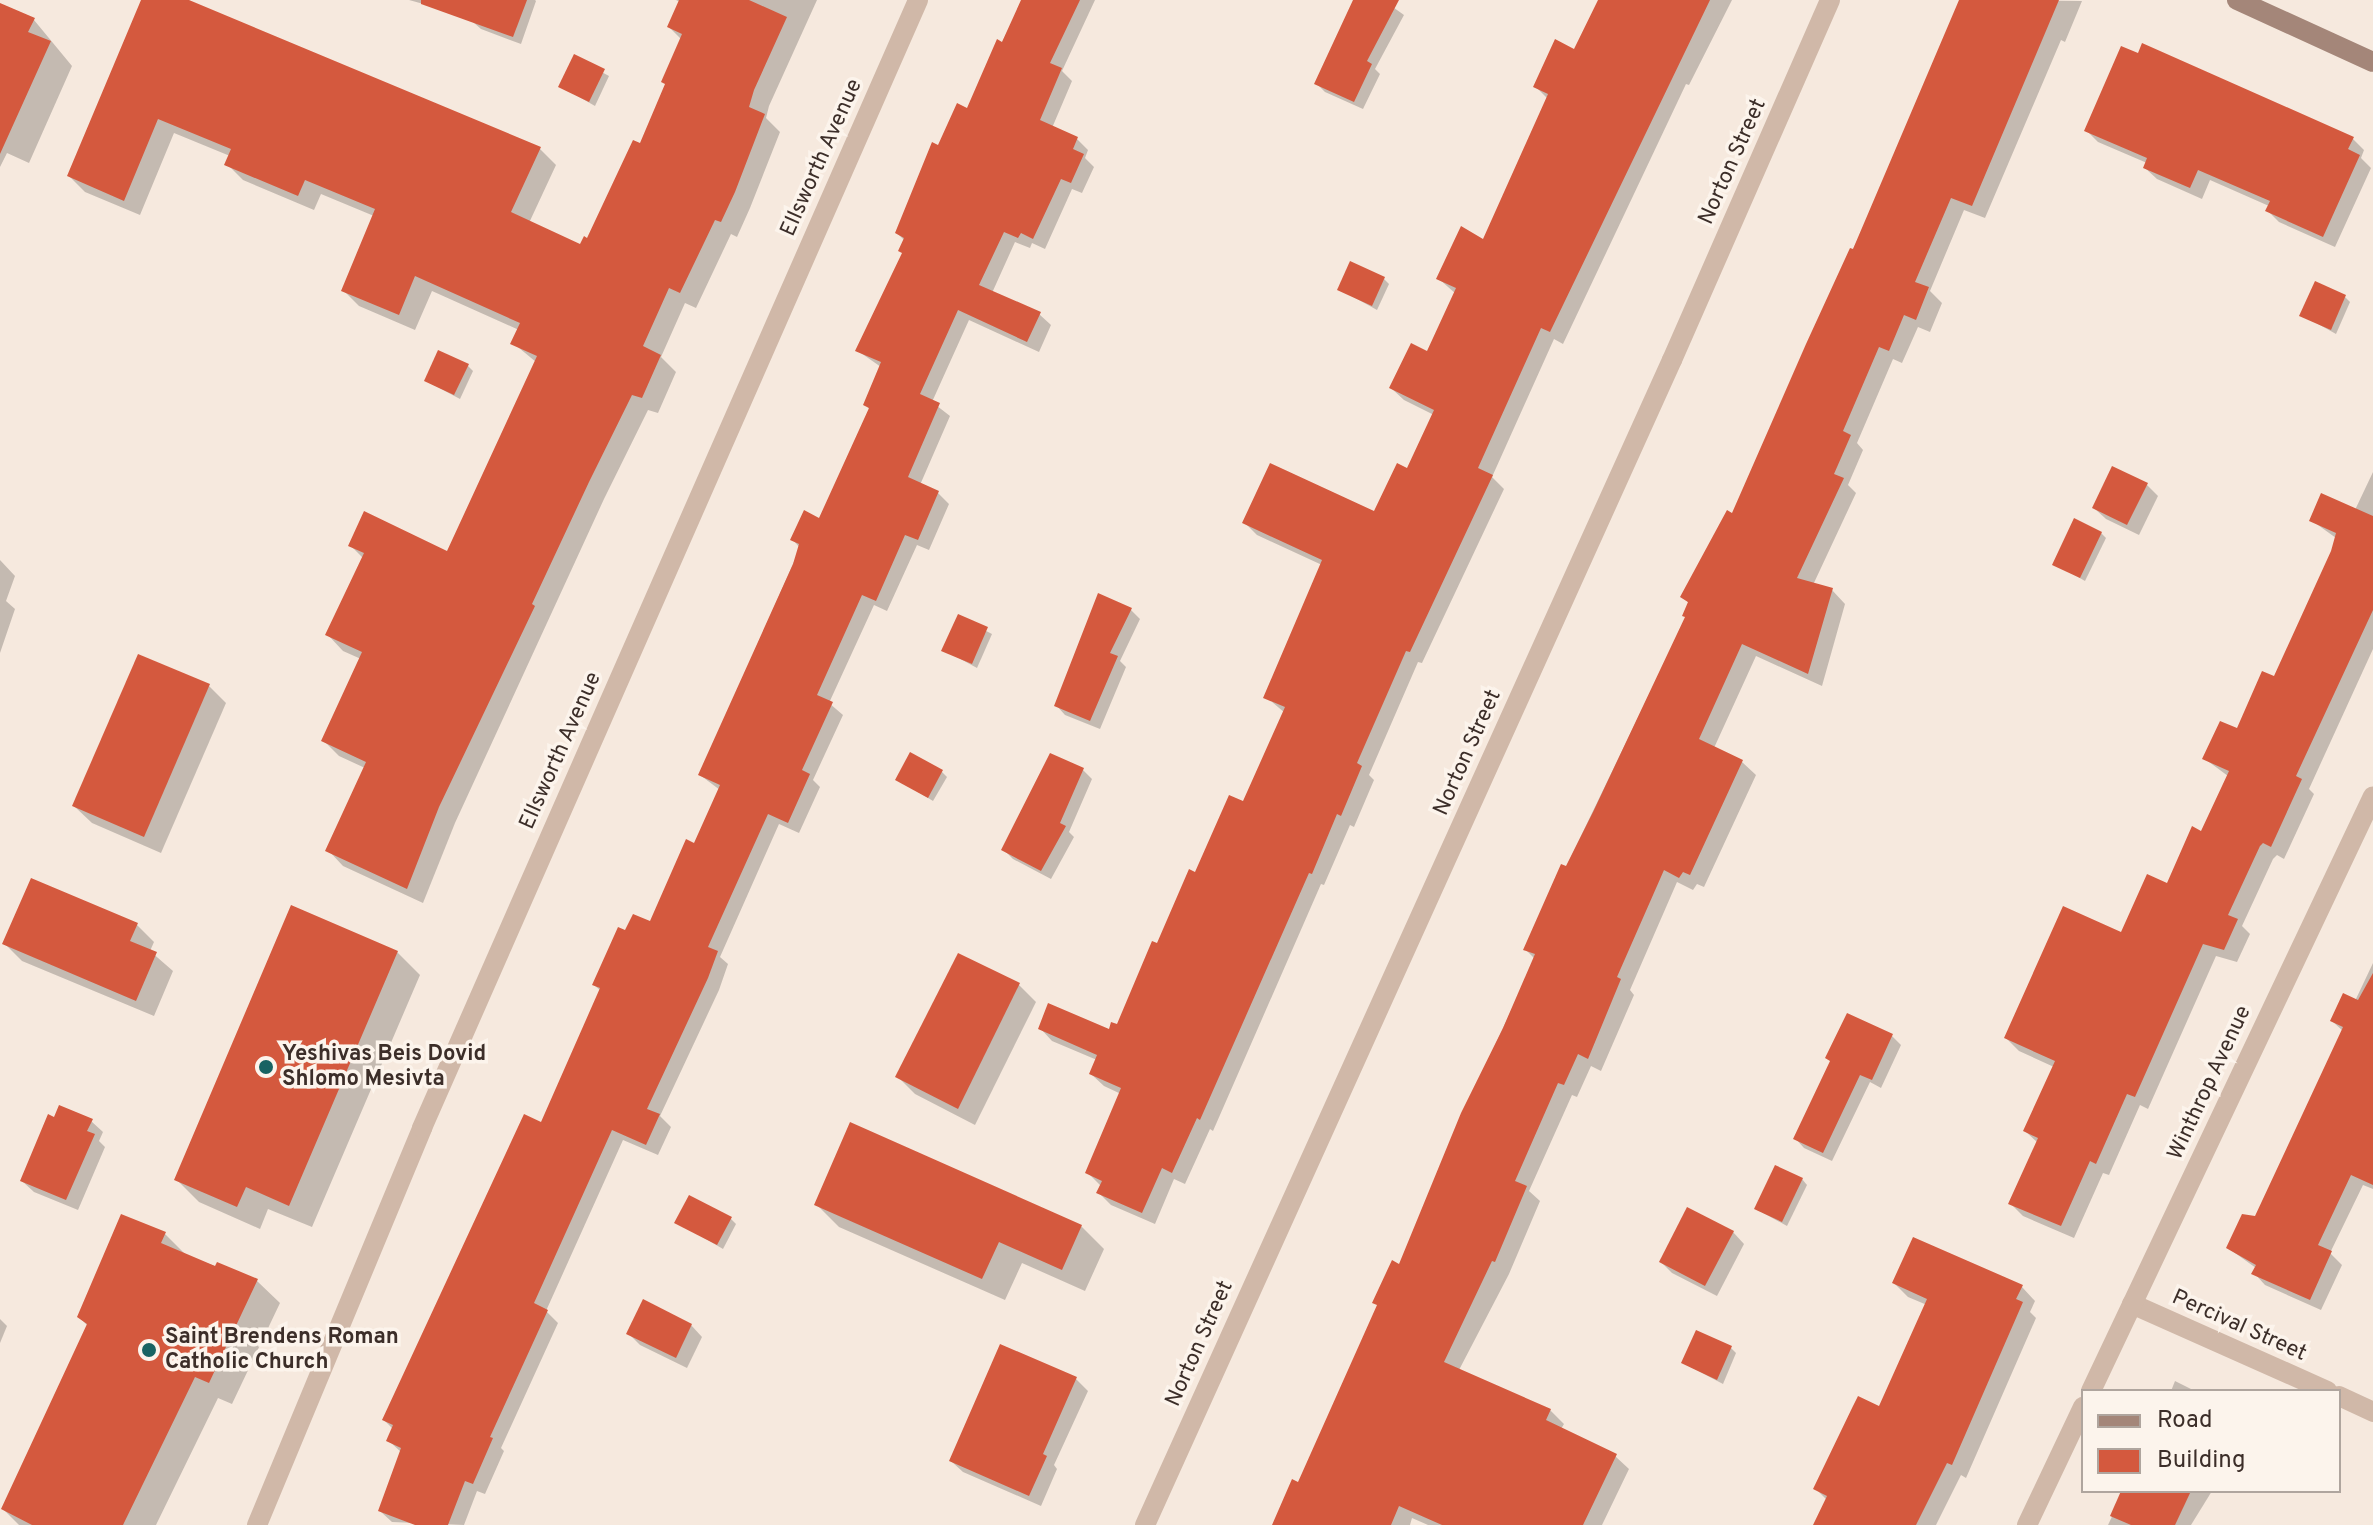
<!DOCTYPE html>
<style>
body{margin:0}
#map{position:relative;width:2373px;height:1525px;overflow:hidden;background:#f6e9de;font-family:Overpass,sans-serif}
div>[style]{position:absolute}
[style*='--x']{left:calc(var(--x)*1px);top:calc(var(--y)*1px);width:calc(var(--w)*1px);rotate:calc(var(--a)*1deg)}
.shadow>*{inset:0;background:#0003}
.building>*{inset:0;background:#d4593e}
.street>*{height:20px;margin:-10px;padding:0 10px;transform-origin:10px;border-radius:10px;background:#d0b8a8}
.secondary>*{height:20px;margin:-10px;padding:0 10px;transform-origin:10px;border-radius:10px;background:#a48679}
.dots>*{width:22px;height:22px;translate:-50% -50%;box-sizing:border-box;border:4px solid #fcf4ec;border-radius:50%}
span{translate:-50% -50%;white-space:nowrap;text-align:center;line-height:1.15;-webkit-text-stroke:7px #fcf4ec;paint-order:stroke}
.street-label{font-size:22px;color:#3c2e29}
.poi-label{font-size:22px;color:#3c2e29;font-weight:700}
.left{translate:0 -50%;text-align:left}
.legend{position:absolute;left:2081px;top:1389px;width:260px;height:104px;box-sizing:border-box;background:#fcf4ec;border:2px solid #afa59e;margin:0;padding:10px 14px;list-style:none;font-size:24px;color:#3c2e29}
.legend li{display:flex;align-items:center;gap:16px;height:40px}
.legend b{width:40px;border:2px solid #afa59e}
</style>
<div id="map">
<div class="shadow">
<i style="clip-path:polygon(143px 0,183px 0,540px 149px,556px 165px,529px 223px,581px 246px,588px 241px,641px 146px,666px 85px,682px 40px,669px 27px,680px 2px,676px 0,817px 0,769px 106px,766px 118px,780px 132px,750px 208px,737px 237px,731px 234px,696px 308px,685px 303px,661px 357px,676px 372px,658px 413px,648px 410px,604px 499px,455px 823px,423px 903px,343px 866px,328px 850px,365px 768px,339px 756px,323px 740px,361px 659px,343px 651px,328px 635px,363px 558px,350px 545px,448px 553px,536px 362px,513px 343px,519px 330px,432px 291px,415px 330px,359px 306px,343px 290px,374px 216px,321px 194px,314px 210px,243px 180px,227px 164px,230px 156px,174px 133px,140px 215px,85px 192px,69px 176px)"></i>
<i style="clip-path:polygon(409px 0,535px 0,536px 1px,521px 44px,481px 29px,473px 22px,474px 18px)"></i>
<i style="clip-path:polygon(1023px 0,1095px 0,1062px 71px,1072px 81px,1052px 128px,1077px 139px,1088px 150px,1085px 158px,1094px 167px,1082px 193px,1072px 189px,1045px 249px,1032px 243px,1030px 248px,1015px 242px,992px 293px,1039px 314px,1051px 325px,1039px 352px,969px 320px,932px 402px,950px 416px,920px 485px,938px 493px,949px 504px,929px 550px,917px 545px,887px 611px,874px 605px,829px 703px,843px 715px,813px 780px,820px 787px,799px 833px,779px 824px,720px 957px,728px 964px,719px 990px,660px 1116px,671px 1127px,658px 1155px,623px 1140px,546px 1311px,558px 1323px,501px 1448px,504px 1451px,485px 1494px,477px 1491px,464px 1525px,392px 1522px,380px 1511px,402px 1453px,388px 1440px,393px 1429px,384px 1420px,542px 1125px,601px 991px,594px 985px,626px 933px,651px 924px,695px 845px,720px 790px,700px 775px,800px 548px,793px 540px,820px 521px,870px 410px,865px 404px,881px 367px,858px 351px,903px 254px,905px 241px,897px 233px,939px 148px,968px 111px)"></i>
<i style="clip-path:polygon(1355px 0,1383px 0,1404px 15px,1375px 69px,1380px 74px,1363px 109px,1325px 92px,1316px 83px)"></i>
<i style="clip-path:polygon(1600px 0,1732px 0,1689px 85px,1686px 84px,1563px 344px,1554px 339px,1492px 477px,1504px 489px,1422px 663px,1418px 662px,1369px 775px,1374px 780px,1354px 827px,1350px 825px,1324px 885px,1321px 884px,1213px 1131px,1210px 1129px,1185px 1184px,1174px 1179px,1155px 1224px,1111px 1205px,1099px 1193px,1100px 1185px,1088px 1173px,1121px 1094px,1104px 1086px,1091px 1074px,1097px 1060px,1052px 1041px,1040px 1028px,1110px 1031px,1118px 1027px,1196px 875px,1244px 804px,1285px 713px,1266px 697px,1322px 565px,1257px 535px,1245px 523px,1375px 514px,1408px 471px,1434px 415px,1404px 400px,1391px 388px,1428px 354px,1456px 294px,1439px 279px,1484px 242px,1548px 99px,1535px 86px,1575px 51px)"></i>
<i style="clip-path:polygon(1962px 0,2082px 1px,2065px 42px,2061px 40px,1985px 218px,1964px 210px,1930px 291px,1942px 303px,1930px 332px,1918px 327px,1902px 363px,1893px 359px,1857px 443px,1863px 450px,1848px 485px,1856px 493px,1813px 585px,1832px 590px,1845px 604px,1822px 686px,1756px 656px,1714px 748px,1742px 762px,1756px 775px,1704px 887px,1697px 884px,1693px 890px,1677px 882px,1630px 990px,1634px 995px,1601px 1071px,1591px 1066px,1577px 1097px,1572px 1095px,1529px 1191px,1540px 1201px,1509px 1274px,1459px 1370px,1550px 1410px,1564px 1424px,1561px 1429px,1615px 1456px,1629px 1469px,1602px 1525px,1428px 1525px,1412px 1518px,1410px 1525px,1274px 1525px,1299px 1484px,1400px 1266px,1463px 1114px,1535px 959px,1526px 950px,1686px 618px,1690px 604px,1682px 597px,1733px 516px,1807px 345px,1890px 172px)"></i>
<i style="clip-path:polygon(0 5px,34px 20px,72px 66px,29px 163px,7px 153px,0 167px)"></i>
<i style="clip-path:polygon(574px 57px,609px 76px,595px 106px,560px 86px)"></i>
<i style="clip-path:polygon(2291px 111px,2353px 139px,2364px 150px,2361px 158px,2371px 168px,2335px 247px,2279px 222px,2267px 210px,2269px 206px,2210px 180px,2202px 199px,2157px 179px,2145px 168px,2147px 163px,2098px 142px,2086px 130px)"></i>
<i style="clip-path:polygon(1384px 279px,1389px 284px,1377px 310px,1339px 289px)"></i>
<i style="clip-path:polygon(2345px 297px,2350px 302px,2336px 334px,2302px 315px)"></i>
<i style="clip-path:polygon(468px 366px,473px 371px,460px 399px,426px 381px)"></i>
<i style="clip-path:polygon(2373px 472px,2373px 649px,2309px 789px,2314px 794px,2284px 859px,2277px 855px,2273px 859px,2242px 926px,2250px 934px,2237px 962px,2216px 956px,2148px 1109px,2140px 1105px,2109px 1175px,2103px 1173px,2074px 1238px,2023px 1216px,2010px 1203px,2038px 1143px,2025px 1131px,2054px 1067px,2019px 1051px,2006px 1038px,2122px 934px,2168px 885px,2202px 833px,2228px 776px,2205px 759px,2238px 731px,2275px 679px,2332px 551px,2336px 538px,2311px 520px,2355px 510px)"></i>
<i style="clip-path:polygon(2147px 485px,2158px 496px,2139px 535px,2106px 519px,2094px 508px)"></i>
<i style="clip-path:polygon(2101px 533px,2106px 538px,2085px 581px,2055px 564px)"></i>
<i style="clip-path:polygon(0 560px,15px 576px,6px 601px,15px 609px,0 653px)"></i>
<i style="clip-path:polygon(1099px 596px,1131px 610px,1140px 619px,1120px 661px,1126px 667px,1100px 729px,1065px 715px,1056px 705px)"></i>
<i style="clip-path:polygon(959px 617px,992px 634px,977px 668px,944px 650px)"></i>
<i style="clip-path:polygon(209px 686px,226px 703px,161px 853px,92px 823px,74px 806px)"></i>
<i style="clip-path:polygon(1083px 770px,1092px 779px,1069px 832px,1074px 837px,1051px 879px,1013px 859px,1004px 850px)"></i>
<i style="clip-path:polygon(942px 772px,947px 777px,933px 801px,897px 779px)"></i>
<i style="clip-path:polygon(137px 925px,154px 942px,150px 951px,173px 971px,154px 1016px,22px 961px,5px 944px)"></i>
<i style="clip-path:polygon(397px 952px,420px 975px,312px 1227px,268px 1209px,260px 1229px,199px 1202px,176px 1179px)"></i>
<i style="clip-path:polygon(958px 955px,1019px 985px,1036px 1002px,975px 1125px,915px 1094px,898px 1077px)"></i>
<i style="clip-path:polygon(2373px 963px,2373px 1189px,2363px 1185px,2330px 1253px,2342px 1265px,2321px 1310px,2265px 1285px,2254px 1273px,2256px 1268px,2228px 1248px,2256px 1218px,2343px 1031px,2332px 1021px,2355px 1001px)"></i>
<i style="clip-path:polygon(1848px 1015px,1892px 1036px,1901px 1045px,1881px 1088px,1870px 1082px,1832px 1161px,1804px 1148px,1795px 1138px,1832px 1062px)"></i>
<i style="clip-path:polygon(91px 1121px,103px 1132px,99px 1141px,105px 1147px,78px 1210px,34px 1192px,22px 1181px)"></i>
<i style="clip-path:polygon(1802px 1179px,1807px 1185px,1787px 1226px,1756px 1209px)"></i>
<i style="clip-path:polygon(816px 1204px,1081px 1226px,1104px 1249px,1085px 1291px,1022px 1263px,1005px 1300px,839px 1227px)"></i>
<i style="clip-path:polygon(731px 1219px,736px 1224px,723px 1249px,677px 1222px)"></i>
<i style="clip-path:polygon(1733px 1232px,1744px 1244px,1717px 1296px,1672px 1273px,1661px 1262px)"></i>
<i style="clip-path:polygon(165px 1234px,187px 1256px,257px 1281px,280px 1303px,232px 1404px,218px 1398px,156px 1525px,19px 1525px,3px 1509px,88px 1326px,79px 1317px)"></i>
<i style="clip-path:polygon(1894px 1283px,2022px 1287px,2035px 1301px,2030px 1312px,2036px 1318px,1966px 1478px,1961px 1475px,1936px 1525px,1815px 1525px,1827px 1500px,1816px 1489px,1880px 1408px,1927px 1305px,1908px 1297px)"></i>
<i style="clip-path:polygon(0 1319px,7px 1326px,0 1343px)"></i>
<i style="clip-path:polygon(691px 1325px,702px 1337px,687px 1368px,640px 1345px,629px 1334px)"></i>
<i style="clip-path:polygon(1001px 1346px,1076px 1379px,1088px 1391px,1054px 1465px,1057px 1469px,1041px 1506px,963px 1472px,951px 1461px)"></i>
<i style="clip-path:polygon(1731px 1348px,1736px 1353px,1723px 1384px,1683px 1363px)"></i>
<i style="clip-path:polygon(2175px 1381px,2195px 1391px,2171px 1391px)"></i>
<i style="clip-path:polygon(2124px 1491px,2212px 1491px,2191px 1525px,2108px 1525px)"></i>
</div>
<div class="building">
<i style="clip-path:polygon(141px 0,189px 0,541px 147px,511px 212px,580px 244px,584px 236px,587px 238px,633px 140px,640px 143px,665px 84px,661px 82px,682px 34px,667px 27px,679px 0,749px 0,787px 17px,754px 90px,749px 107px,765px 114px,735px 192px,721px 222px,715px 220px,680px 293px,669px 288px,643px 346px,661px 355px,642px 398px,632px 395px,589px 482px,532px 604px,535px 606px,439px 807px,407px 889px,325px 851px,366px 762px,321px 741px,362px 652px,325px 635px,364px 553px,348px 546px,364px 511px,447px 551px,537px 356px,510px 344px,520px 323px,415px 276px,399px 315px,341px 291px,375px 209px,305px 180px,298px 196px,224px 165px,231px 149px,158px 119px,124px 201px,67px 176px)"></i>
<i style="clip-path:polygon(421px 0,527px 0,513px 37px,421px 4px)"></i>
<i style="clip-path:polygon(1021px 0,1080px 0,1050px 63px,1062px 68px,1040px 120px,1078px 137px,1073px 149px,1084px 154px,1071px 183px,1061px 179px,1033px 239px,1021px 233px,1018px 238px,1004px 232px,979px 285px,1041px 312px,1027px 342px,958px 310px,920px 394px,940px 403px,908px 477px,939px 491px,918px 540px,905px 535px,876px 601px,862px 595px,817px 695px,833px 702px,802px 770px,810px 774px,788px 823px,768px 814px,708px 947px,718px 951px,708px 978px,647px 1109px,660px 1114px,646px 1145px,612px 1130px,534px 1303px,548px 1310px,490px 1437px,493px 1438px,473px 1484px,465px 1481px,448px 1525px,415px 1525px,378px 1511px,401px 1448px,386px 1441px,393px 1425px,382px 1420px,524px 1114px,541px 1122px,600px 988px,592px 985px,618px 927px,625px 930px,633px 914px,650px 921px,686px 839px,694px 843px,720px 785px,698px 775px,793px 564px,799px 544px,790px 540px,804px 510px,819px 518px,869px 408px,863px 405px,881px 362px,855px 351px,902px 253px,898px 251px,904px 238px,895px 233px,932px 142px,938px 145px,957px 103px,967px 108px,997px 39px,1002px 42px)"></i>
<i style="clip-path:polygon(1353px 0,1399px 0,1367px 61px,1372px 64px,1354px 102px,1314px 84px)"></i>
<i style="clip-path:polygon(1598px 0,1710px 0,1550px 332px,1541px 328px,1478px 468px,1493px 475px,1410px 652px,1406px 651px,1357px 763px,1362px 766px,1341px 816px,1337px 814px,1312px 874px,1309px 873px,1200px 1120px,1197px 1118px,1172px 1173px,1162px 1168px,1142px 1213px,1096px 1193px,1102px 1181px,1085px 1173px,1121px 1088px,1089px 1074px,1097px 1055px,1038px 1029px,1048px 1003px,1109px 1029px,1111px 1022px,1117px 1024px,1152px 941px,1157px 943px,1189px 869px,1195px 872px,1229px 795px,1243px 801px,1285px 707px,1263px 698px,1322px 560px,1242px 523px,1270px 463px,1374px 511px,1397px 463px,1407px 468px,1434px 410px,1389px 388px,1411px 343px,1427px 351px,1456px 288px,1436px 279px,1461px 226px,1483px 239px,1548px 94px,1533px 87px,1555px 39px,1574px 49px)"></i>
<i style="clip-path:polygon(1959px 0,2059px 0,1972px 206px,1951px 198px,1915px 282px,1929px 287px,1916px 320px,1904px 315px,1889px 351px,1879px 347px,1843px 431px,1851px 435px,1834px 474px,1844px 478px,1797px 578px,1833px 588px,1808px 674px,1742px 644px,1699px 739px,1743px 760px,1690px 875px,1683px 872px,1679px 878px,1664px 870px,1617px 977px,1621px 979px,1588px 1059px,1578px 1054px,1564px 1085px,1558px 1083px,1515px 1181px,1527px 1186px,1495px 1262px,1492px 1261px,1444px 1362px,1551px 1409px,1546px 1420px,1617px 1454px,1583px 1525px,1442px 1525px,1399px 1506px,1391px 1525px,1272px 1525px,1292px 1479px,1298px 1482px,1377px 1305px,1372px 1303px,1392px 1260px,1399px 1264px,1461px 1113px,1503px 1028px,1535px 954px,1523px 950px,1561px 864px,1566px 866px,1594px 810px,1685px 617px,1682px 616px,1688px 602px,1680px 597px,1727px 510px,1732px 513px,1806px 344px,1850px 248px,1853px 249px)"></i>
<i style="clip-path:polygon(0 3px,35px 18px,28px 32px,51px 41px,0 154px)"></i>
<i style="clip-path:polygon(2142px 43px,2354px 137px,2348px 149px,2360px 155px,2323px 237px,2265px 211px,2270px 201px,2198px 170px,2190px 188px,2143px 168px,2147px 158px,2084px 131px,2121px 46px,2138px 53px)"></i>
<i style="clip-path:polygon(574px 54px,605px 69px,589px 102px,558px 87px)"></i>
<i style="clip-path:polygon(1350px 261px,1385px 277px,1372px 306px,1337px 290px)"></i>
<i style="clip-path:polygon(2315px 281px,2346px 295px,2331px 330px,2299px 316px)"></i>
<i style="clip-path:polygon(438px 350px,469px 364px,454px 395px,424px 381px)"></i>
<i style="clip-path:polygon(2112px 466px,2148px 483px,2127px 525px,2092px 508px)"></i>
<i style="clip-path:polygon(2321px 493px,2373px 516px,2373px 610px,2296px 776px,2302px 779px,2271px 847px,2263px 843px,2260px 846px,2228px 915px,2238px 919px,2224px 950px,2203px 944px,2135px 1097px,2127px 1094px,2096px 1164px,2090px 1161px,2061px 1226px,2008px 1204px,2038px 1138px,2023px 1131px,2055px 1061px,2004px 1038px,2063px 906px,2121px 932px,2147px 874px,2167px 883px,2192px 826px,2201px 831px,2229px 771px,2202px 759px,2220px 721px,2237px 728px,2262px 671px,2274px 676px,2331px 551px,2336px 533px,2309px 521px)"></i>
<i style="clip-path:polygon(2074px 518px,2102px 532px,2080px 578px,2052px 565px)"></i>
<i style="clip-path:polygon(1098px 593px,1132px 608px,1110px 653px,1118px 656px,1090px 721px,1054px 706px)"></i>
<i style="clip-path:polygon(958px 614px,988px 627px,972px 664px,941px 651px)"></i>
<i style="clip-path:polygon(138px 654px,210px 684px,144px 837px,72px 806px)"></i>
<i style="clip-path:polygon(910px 752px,943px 770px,928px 798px,895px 780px)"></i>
<i style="clip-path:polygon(1050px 753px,1084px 768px,1060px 823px,1066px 826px,1041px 871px,1001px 850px)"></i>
<i style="clip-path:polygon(31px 878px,138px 923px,130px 941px,157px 952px,136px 1001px,2px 944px)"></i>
<i style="clip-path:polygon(291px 905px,398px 951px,289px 1206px,246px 1187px,237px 1207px,174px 1180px)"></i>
<i style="clip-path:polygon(958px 953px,1020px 983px,958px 1109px,895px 1077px)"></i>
<i style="clip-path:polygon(2373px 973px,2373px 1185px,2351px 1175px,2318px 1245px,2332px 1251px,2310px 1300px,2251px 1274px,2256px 1265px,2226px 1248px,2242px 1214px,2255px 1216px,2343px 1027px,2330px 1021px,2343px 993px,2358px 1000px)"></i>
<i style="clip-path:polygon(1847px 1013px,1893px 1034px,1872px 1080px,1860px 1075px,1823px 1153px,1793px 1139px,1830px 1061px,1825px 1058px)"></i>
<i style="clip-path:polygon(59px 1105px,93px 1119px,87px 1131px,95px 1134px,66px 1200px,20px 1181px,48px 1114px,54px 1117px)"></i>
<i style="clip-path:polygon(850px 1122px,1082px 1225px,1062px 1270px,999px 1242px,982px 1279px,814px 1205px)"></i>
<i style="clip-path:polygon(1775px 1165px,1803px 1178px,1782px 1222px,1754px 1209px)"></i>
<i style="clip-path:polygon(689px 1195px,732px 1217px,717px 1245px,674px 1223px)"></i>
<i style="clip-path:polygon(1687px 1207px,1734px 1231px,1705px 1286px,1659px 1262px)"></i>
<i style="clip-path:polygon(121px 1214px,166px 1232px,161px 1243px,215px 1266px,217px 1262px,258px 1279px,209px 1383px,195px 1377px,123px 1525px,32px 1525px,1px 1509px,87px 1324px,77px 1317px)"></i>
<i style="clip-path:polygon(1913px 1237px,2023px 1285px,2016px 1299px,2023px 1302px,1952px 1465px,1947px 1463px,1916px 1525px,1813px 1525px,1827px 1496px,1813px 1489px,1853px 1406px,1858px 1396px,1879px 1406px,1927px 1299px,1892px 1283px)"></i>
<i style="clip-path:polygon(643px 1299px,692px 1324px,676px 1358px,626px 1334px)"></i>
<i style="clip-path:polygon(1696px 1330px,1732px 1346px,1717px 1380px,1681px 1363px)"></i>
<i style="clip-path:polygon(1000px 1344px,1077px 1377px,1043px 1454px,1047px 1456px,1029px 1496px,949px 1461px)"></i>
<i style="clip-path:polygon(2121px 1491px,2191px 1491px,2175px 1525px,2131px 1525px,2110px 1516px)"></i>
</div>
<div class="street">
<i style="--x:2132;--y:1304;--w:214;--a:24"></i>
<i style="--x:2091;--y:1391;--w:658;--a:-64.64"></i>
<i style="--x:2339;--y:1396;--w:38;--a:25"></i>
<i style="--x:257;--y:1525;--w:430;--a:-67.4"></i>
<i style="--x:422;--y:1128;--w:1232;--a:-66.26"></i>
<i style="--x:1145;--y:1525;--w:1279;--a:-65.66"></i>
<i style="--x:1672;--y:360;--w:393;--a:-66.3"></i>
<i style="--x:2027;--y:1525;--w:131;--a:-64.6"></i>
</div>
<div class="secondary">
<i style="--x:2237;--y:0;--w:149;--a:24.5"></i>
</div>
<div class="dots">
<i style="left:266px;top:1067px;background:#196363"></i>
<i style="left:149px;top:1350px;background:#196363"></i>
</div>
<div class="street-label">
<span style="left:822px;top:158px;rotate:-66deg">Ellsworth Avenue</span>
<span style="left:1733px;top:162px;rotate:-66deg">Norton Street</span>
<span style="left:561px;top:751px;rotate:-66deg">Ellsworth Avenue</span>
<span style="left:1468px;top:753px;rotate:-66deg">Norton Street</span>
<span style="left:2210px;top:1083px;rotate:-65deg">Winthrop Avenue</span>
<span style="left:2239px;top:1326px;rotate:24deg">Percival Street</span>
<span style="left:1200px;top:1344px;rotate:-66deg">Norton Street</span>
</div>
<div class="poi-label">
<span class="left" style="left:282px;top:1067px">Yeshivas Beis Dovid<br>Shlomo Mesivta</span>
<span class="left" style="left:165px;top:1350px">Saint Brendens Roman<br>Catholic Church</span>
</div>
<ul class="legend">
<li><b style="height:10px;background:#a48679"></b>Road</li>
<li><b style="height:22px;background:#d4593e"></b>Building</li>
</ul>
</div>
